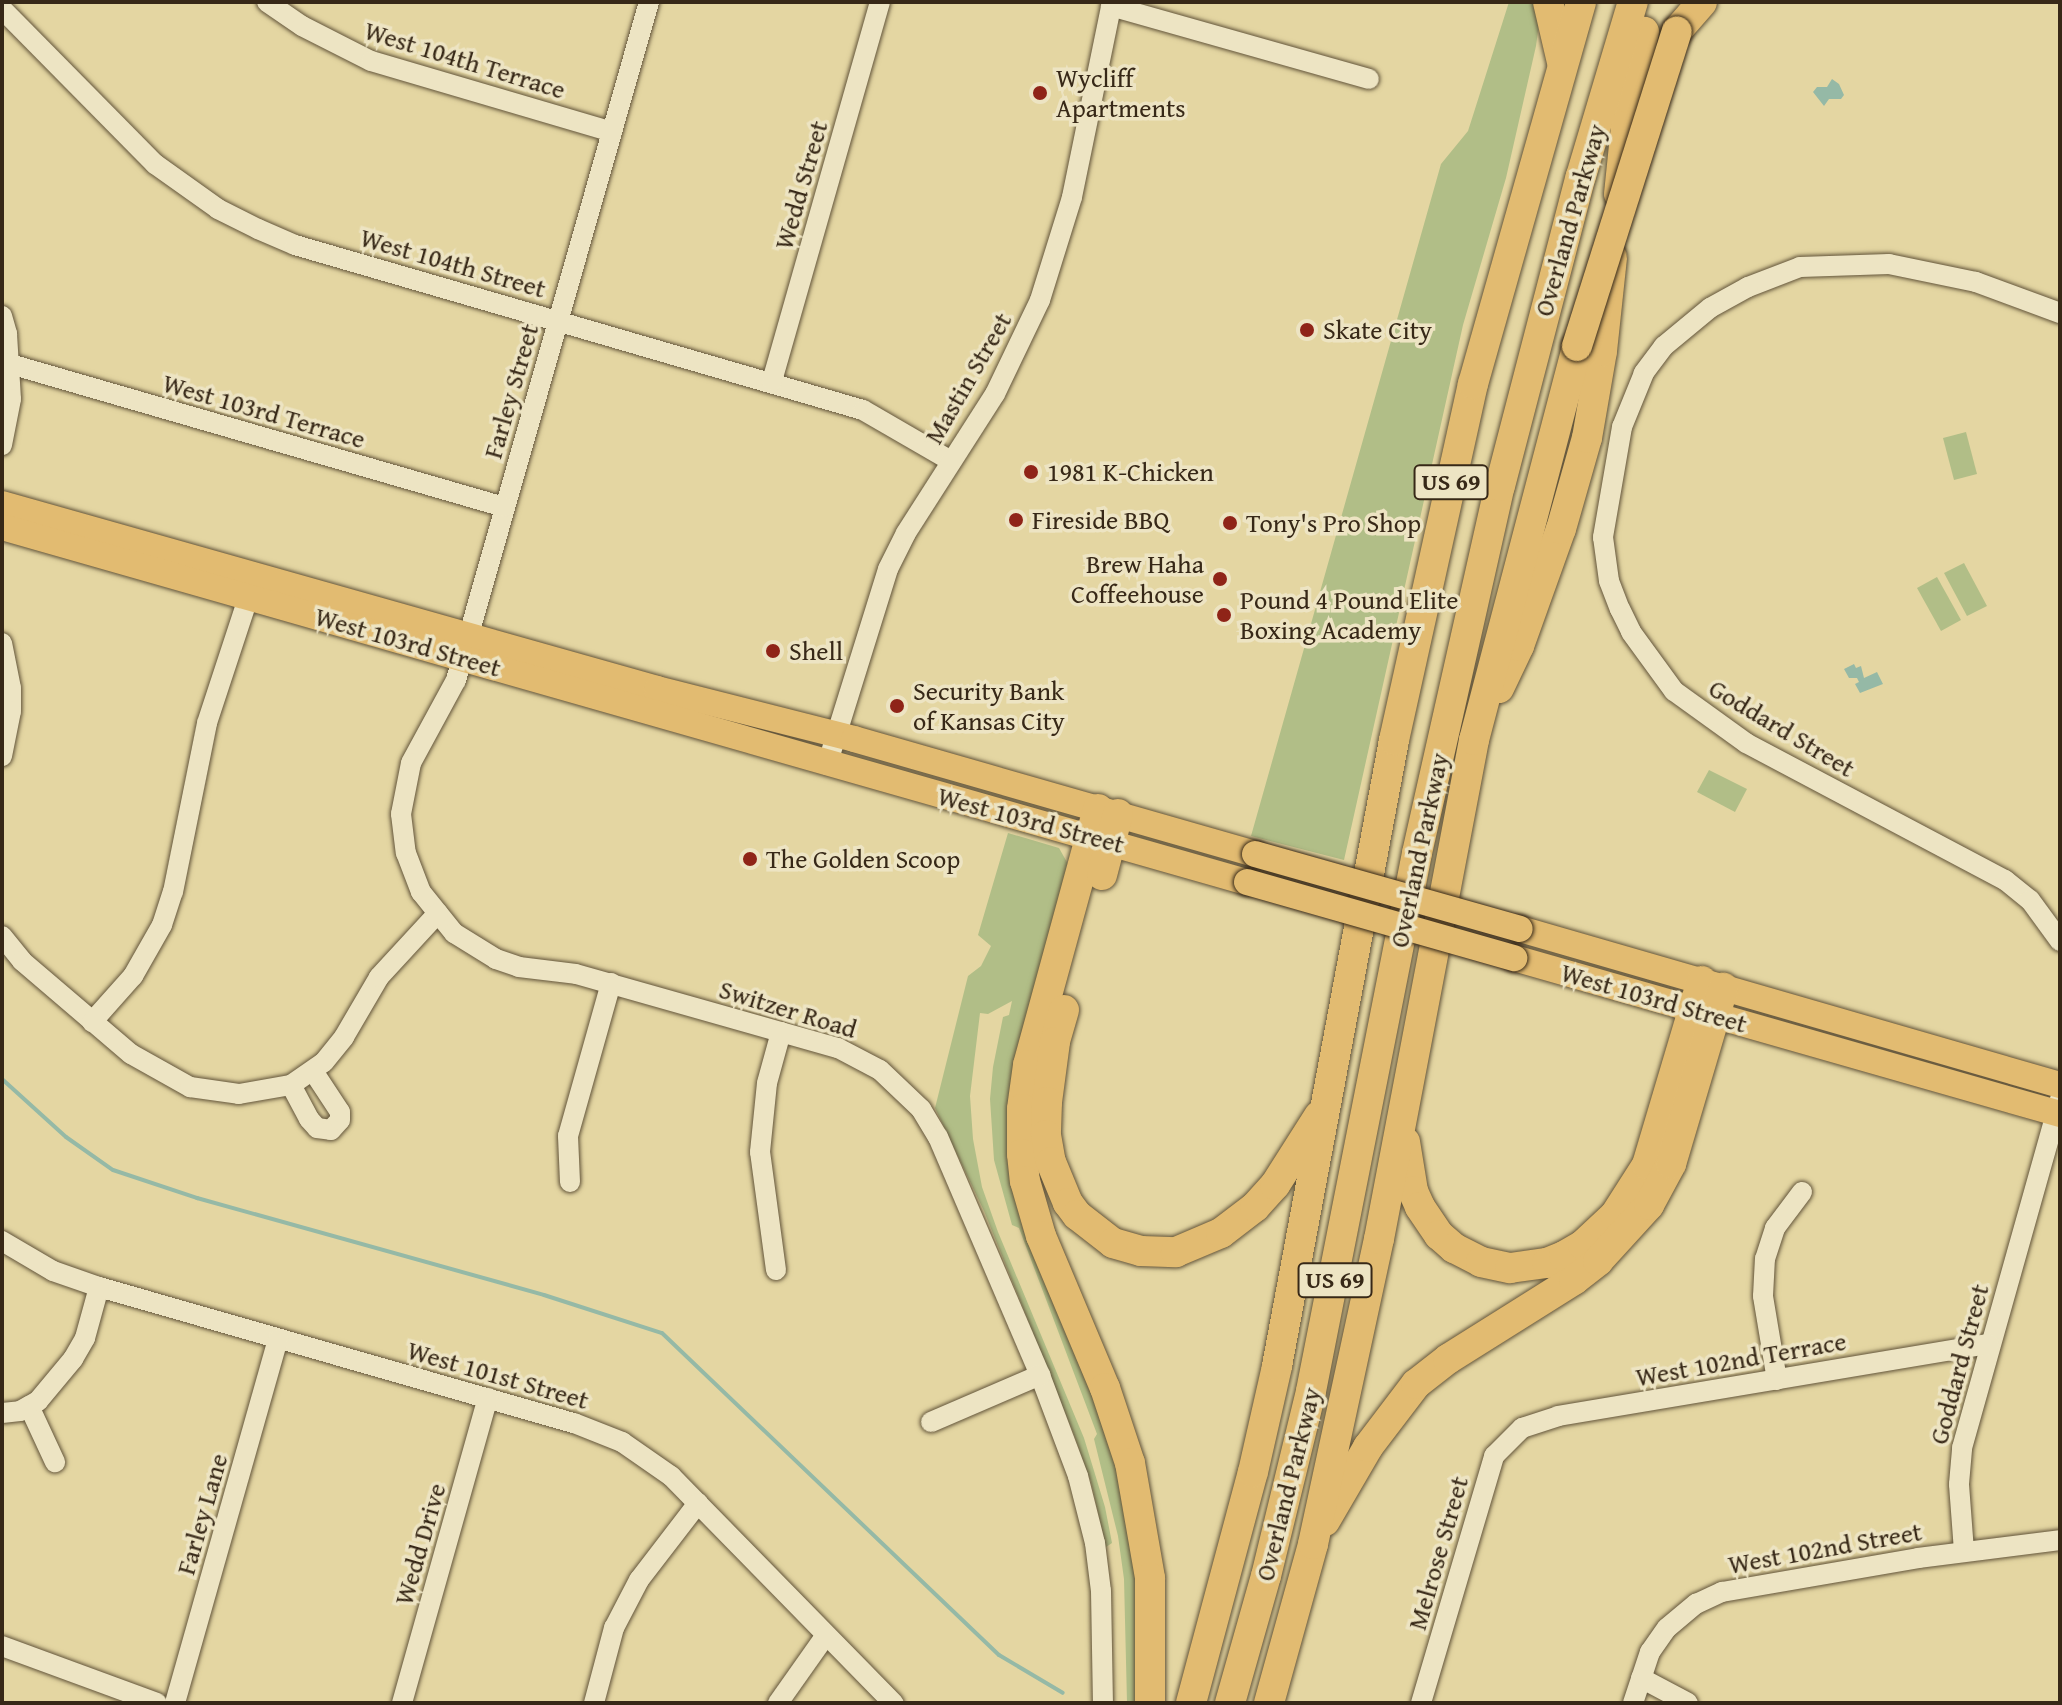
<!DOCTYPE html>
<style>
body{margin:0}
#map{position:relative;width:2062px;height:1705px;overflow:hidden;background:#e4d6a2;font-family:"Gentium Book Plus",serif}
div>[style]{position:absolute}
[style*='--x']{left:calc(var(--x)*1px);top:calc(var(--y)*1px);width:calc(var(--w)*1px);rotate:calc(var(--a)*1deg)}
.green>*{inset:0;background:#b1be87}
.water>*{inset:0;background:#95b9a6}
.stream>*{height:4px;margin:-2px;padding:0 2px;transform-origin:2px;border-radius:2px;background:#95b9a6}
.roads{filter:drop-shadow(0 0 2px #62543a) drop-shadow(0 0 2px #62543a)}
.minor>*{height:20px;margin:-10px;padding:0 10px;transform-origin:10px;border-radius:10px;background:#ede4c3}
.major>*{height:26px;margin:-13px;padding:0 13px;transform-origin:13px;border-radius:13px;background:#e2bb71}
.highway>*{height:30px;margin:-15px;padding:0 15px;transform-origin:15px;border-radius:15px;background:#e2bb71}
.bridges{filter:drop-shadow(0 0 2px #372817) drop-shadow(0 0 2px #372817)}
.major-bridge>*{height:26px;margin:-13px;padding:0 13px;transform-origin:13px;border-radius:13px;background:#e2bb71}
.highway-bridge>*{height:30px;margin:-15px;padding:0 15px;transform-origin:15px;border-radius:15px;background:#e2bb71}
.dots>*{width:22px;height:22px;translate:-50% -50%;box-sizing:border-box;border:4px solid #ede4c3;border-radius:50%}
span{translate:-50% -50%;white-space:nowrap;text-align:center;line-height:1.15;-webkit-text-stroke:7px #ede4c3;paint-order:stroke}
.shield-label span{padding:2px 6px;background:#ede4c3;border:2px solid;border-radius:6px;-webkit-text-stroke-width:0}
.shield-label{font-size:24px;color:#372817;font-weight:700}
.street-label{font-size:26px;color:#372817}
.poi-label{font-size:26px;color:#372817}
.left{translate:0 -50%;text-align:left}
.right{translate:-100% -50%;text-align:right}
.frame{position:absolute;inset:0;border:4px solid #372817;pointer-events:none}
</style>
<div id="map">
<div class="green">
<i style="clip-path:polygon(1509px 2px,1542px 2px,1536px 46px,1506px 178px,1463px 325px,1344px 860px,1251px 836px,1441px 164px,1468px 131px)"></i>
<i style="clip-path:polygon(1966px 432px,1977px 474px,1954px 480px,1943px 438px)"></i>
<i style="clip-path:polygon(1964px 563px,1987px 606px,1967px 616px,1944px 573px)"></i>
<i style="clip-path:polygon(1937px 577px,1961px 620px,1941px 631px,1917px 588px)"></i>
<i style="clip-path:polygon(1709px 770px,1747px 789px,1735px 812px,1697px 792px)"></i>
<i style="clip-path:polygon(1008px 833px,1059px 848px,1068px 864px,1009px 1110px,1112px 1445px,1140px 1605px,1138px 1703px,1127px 1703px,1124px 1579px,1118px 1536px,1094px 1439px,1097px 1434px,1019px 1228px,1012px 1225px,994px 1160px,990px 1099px,993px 1067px,1003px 1017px,1009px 1015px,1012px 1001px,988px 1014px,980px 1013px,970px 1096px,973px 1139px,982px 1187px,998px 1232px,1084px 1438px,1105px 1507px,1112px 1543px,1106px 1547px,1091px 1482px,1073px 1432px,984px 1211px,935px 1108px,968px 976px,981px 966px,991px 946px,978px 935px)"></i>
</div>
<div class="water">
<i style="clip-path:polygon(1832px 79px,1839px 84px,1844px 95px,1841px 99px,1829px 99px,1824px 106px,1813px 92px,1817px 87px,1827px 87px)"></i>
<i style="clip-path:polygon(1854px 664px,1856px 668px,1861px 666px,1864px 678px,1877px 672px,1883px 684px,1860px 693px,1855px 684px,1859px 682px,1857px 678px,1849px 678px,1844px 669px)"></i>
</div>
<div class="stream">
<i style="--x:2;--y:1079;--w:86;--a:42.2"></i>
<i style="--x:66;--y:1137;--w:57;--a:35.1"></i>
<i style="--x:113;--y:1170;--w:89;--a:18.4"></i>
<i style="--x:197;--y:1198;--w:360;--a:15.6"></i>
<i style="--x:544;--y:1295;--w:124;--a:17.9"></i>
<i style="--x:662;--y:1333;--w:466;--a:43.7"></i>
<i style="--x:999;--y:1655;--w:74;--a:30.7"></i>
</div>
<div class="roads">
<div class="minor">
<i style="--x:267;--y:2;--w:42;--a:34.4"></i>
<i style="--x:302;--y:26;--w:77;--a:26.9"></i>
<i style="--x:371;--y:61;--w:251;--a:16.4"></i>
<i style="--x:649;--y:2;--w:705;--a:105.89"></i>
<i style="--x:456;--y:680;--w:94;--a:118.5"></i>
<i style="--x:411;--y:763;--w:52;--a:101.1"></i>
<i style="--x:401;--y:814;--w:39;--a:83"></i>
<i style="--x:406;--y:853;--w:42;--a:69"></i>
<i style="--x:421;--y:892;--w:53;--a:51.2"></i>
<i style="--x:454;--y:933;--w:49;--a:31.8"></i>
<i style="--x:496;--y:959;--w:24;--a:19"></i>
<i style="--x:519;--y:967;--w:57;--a:7"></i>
<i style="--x:576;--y:974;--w:272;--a:15.8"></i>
<i style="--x:838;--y:1048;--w:47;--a:27.6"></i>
<i style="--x:880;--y:1070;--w:57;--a:43.6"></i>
<i style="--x:921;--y:1109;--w:33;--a:59"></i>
<i style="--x:938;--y:1137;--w:259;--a:66.8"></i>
<i style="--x:1040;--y:1375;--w:108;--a:69.4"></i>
<i style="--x:1078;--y:1476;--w:69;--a:75.8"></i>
<i style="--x:1095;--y:1543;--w:48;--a:82.9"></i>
<i style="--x:1101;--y:1591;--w:112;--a:89"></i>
<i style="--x:1111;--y:6;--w:268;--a:15.8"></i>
<i style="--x:2;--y:9;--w:218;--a:45.4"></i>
<i style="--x:155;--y:164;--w:77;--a:35.5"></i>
<i style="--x:218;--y:209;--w:45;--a:26.6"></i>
<i style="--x:258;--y:229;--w:40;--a:23.4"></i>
<i style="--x:295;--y:245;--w:591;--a:16.2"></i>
<i style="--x:863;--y:410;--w:102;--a:30.1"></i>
<i style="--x:2060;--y:313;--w:90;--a:-159.7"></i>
<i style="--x:1976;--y:282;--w:89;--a:-168.3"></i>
<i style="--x:1889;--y:264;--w:89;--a:178.1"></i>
<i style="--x:1800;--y:267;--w:56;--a:159"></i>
<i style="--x:1748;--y:287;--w:43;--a:151.1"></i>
<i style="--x:1710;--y:308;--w:60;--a:140.4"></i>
<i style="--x:1664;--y:346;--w:34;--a:127"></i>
<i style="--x:1644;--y:373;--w:58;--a:112.2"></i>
<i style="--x:1622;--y:427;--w:112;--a:99.8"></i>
<i style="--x:1603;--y:537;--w:44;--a:82.2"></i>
<i style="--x:1609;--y:581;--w:30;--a:69"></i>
<i style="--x:1620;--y:609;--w:25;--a:64"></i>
<i style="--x:1631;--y:632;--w:73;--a:53.9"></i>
<i style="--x:1674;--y:691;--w:89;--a:35.8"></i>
<i style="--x:1746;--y:743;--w:293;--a:27.9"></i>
<i style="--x:2005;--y:880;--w:32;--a:39"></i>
<i style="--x:2030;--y:900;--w:51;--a:53.8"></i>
<i style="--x:2;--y:316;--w:19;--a:74"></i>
<i style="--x:7;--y:334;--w:65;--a:86.5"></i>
<i style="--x:11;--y:399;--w:47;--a:101.1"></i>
<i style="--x:10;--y:364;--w:514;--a:16.14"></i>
<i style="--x:772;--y:381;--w:394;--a:-74.1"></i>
<i style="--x:2;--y:643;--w:46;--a:78.7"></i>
<i style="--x:11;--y:688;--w:23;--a:90"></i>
<i style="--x:11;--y:711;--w:46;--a:101.3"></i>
<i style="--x:827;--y:765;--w:205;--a:-72.7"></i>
<i style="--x:888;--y:569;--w:40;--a:-63.4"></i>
<i style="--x:906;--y:533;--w:165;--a:-57.4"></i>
<i style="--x:995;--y:394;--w:104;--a:-64.4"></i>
<i style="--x:1040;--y:300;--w:108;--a:-72.7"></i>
<i style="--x:1072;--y:197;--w:199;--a:-78.4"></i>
<i style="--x:2;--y:936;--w:32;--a:51"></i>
<i style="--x:22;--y:961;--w:143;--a:40.5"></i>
<i style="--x:131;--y:1054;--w:68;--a:29.2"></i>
<i style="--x:190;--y:1087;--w:49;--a:8.1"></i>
<i style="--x:239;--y:1094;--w:53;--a:-9.8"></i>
<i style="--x:291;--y:1085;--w:40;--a:-34.9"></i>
<i style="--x:324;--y:1062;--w:32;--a:-51"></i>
<i style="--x:344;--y:1037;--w:69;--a:-59.7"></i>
<i style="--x:379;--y:977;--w:87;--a:-47.3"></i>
<i style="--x:92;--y:1022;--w:62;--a:-48.3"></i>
<i style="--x:133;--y:976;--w:59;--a:-60.4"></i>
<i style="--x:162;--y:925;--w:35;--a:-72"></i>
<i style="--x:173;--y:892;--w:172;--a:-78.6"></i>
<i style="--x:207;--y:723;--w:147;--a:-71.8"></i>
<i style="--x:291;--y:1085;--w:38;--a:62"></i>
<i style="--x:309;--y:1119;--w:12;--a:48"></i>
<i style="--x:317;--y:1128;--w:14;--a:8"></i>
<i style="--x:331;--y:1130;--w:13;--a:-48"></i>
<i style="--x:340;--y:1120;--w:8;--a:-90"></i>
<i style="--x:340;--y:1112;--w:49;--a:-123.4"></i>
<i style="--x:570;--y:1182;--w:46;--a:-92.5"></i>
<i style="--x:568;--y:1136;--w:159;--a:-74.3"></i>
<i style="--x:2;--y:1241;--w:59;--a:30.5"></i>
<i style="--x:53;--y:1271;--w:49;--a:19.2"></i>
<i style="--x:99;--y:1287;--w:494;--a:16"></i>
<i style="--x:574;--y:1423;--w:52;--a:21.6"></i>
<i style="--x:622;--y:1442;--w:60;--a:34.8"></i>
<i style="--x:671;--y:1476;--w:318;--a:45.6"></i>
<i style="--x:776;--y:1270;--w:119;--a:-97.7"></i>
<i style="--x:760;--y:1152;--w:69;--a:-84.2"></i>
<i style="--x:767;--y:1083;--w:53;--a:-74.6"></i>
<i style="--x:1777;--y:1380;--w:85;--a:-99.5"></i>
<i style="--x:1763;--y:1296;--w:37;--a:-87"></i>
<i style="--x:1765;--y:1259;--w:33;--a:-72"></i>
<i style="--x:1775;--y:1228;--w:45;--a:-53.1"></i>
<i style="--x:29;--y:1406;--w:62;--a:65.1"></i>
<i style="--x:2;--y:1413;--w:18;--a:-6"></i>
<i style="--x:20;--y:1411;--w:21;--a:-29"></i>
<i style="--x:38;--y:1401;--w:55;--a:-50.2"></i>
<i style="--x:73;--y:1359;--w:24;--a:-60"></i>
<i style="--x:85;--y:1338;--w:53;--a:-74.6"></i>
<i style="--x:931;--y:1422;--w:119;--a:-23.3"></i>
<i style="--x:1964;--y:1551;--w:67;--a:-94.3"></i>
<i style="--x:1959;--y:1484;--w:36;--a:-85"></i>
<i style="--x:1962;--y:1448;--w:362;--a:-74.3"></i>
<i style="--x:2;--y:1646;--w:165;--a:20.2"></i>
<i style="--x:1641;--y:1678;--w:53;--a:28"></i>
<i style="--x:175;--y:1703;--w:378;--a:-74.2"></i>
<i style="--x:402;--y:1703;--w:317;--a:-74.3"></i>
<i style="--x:594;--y:1703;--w:78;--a:-75.1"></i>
<i style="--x:614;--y:1628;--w:54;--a:-62.5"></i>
<i style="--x:639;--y:1580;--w:97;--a:-52.5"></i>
<i style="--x:778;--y:1703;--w:83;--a:-54.8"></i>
<i style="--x:1421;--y:1703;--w:258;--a:-73.5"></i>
<i style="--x:1494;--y:1456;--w:40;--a:-45"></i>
<i style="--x:1522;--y:1428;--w:38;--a:-18"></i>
<i style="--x:1558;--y:1416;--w:437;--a:-9.5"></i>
<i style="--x:1633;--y:1703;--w:54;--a:-71.6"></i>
<i style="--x:1650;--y:1652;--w:29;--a:-55"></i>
<i style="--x:1667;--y:1628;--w:38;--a:-40"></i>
<i style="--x:1696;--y:1604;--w:29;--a:-25"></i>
<i style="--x:1722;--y:1592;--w:199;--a:-9.8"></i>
<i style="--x:1918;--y:1558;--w:143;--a:-7.2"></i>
</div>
<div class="major">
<i style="--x:2;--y:504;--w:681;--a:15.77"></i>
<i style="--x:657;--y:689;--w:203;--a:14.2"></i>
<i style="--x:854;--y:739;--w:417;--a:16"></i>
<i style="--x:2;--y:527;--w:1295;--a:15.92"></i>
<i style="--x:1520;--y:929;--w:562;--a:16.11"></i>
<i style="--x:1514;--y:958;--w:568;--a:15.95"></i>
</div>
<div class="highway">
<i style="--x:1548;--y:2;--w:62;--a:76.9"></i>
<i style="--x:1677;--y:31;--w:38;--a:-49"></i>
<i style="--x:1619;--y:194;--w:97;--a:-84.1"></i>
<i style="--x:1629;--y:98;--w:68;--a:-77.2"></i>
<i style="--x:1499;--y:688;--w:47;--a:-64.5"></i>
<i style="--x:1519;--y:646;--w:124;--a:-70.3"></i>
<i style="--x:1561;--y:529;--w:95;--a:-74.1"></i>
<i style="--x:1587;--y:438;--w:88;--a:-80.2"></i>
<i style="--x:1602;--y:351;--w:94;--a:-83.9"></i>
<i style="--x:1098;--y:809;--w:265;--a:105.3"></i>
<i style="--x:1028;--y:1065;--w:44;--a:97.8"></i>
<i style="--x:1022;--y:1109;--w:45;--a:90"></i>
<i style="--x:1022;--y:1154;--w:27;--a:84"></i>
<i style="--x:1025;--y:1181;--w:57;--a:73.8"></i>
<i style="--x:1041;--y:1236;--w:165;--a:67.2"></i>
<i style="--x:1105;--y:1388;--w:79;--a:71.6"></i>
<i style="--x:1130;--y:1463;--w:117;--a:80.1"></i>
<i style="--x:1150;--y:1578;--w:125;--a:90"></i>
<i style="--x:1102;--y:875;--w:63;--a:-75.3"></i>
<i style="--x:1064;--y:1010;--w:33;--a:106"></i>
<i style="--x:1055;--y:1042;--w:61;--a:97.6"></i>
<i style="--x:1047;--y:1102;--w:33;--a:92"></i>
<i style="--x:1046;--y:1135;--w:27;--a:80"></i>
<i style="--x:1051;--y:1162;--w:44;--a:67.5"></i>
<i style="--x:1068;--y:1203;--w:15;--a:53"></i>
<i style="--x:1077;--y:1215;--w:46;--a:37.9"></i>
<i style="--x:1113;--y:1243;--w:29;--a:16"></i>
<i style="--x:1141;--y:1251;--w:35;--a:2"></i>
<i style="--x:1176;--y:1252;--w:49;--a:-22.9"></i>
<i style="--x:1221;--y:1233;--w:43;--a:-37.4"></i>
<i style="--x:1255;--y:1207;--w:30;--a:-48"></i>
<i style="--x:1275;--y:1185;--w:82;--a:-57.5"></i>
<i style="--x:1405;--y:1142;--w:50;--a:80.7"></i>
<i style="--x:1413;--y:1191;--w:17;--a:66"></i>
<i style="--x:1420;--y:1207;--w:34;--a:56"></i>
<i style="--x:1439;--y:1235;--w:20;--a:41"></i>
<i style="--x:1454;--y:1248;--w:30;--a:27"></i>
<i style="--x:1481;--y:1262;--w:30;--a:12"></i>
<i style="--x:1510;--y:1268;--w:37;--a:-8"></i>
<i style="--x:1547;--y:1263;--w:18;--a:-22"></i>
<i style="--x:1564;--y:1256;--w:22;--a:-30"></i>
<i style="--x:1583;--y:1245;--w:44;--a:-43.2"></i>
<i style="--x:1615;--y:1215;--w:59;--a:-57.4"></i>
<i style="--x:1647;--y:1165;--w:192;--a:-73.4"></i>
<i style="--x:1325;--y:1521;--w:86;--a:-59.8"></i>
<i style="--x:1368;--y:1447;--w:79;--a:-52.7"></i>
<i style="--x:1416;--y:1384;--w:41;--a:-38"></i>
<i style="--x:1448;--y:1359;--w:149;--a:-32.1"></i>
<i style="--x:1574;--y:1280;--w:31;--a:-38"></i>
<i style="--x:1598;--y:1261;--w:76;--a:-47.7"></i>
<i style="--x:1649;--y:1205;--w:47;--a:-61.8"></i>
<i style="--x:1671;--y:1164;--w:184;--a:-73.5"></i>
<i style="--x:1191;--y:1703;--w:239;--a:-75"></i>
<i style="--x:1253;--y:1472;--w:109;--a:-77.2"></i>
<i style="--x:1277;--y:1366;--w:637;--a:-79.41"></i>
<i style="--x:1394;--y:740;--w:365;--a:-77.5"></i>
<i style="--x:1473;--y:384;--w:397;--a:-74.2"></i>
<i style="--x:1230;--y:1703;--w:132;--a:-74.2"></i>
<i style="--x:1266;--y:1576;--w:190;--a:-76.3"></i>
<i style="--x:1311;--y:1391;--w:548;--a:-78.85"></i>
<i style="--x:1417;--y:853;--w:376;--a:-77.3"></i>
<i style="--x:1500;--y:486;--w:320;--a:-75.4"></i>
<i style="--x:1581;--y:176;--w:182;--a:-73.4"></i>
<i style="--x:1269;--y:1703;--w:165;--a:-74.5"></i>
<i style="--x:1313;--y:1544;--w:312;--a:-77.8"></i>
<i style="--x:1379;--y:1239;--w:508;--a:-79.22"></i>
<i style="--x:1474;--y:740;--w:407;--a:-75.3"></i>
</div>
</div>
<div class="bridges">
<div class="major-bridge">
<i style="--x:1255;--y:854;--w:275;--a:15.8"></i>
<i style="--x:1247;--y:882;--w:278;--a:15.9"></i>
</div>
<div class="highway-bridge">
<i style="--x:1577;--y:346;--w:330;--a:-72.4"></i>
</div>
</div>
<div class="dots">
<i style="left:1040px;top:93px;background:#8f2418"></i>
<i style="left:1307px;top:330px;background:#8f2418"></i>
<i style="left:1031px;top:472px;background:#8f2418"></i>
<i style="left:1016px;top:520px;background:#8f2418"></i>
<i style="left:1230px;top:523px;background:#8f2418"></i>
<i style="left:1220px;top:579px;background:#8f2418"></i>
<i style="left:1224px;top:615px;background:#8f2418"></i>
<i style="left:773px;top:651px;background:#8f2418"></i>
<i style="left:897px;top:706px;background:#8f2418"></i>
<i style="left:750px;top:859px;background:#8f2418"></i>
</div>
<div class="shield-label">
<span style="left:1451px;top:482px">US 69</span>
<span style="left:1335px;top:1280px">US 69</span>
</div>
<div class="street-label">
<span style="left:465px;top:60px;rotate:17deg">West 104th Terrace</span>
<span style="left:801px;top:185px;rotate:-74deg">Wedd Street</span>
<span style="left:1570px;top:220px;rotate:-74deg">Overland Parkway</span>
<span style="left:453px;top:263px;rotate:16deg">West 104th Street</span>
<span style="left:968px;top:378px;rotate:-60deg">Mastin Street</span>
<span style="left:511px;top:391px;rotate:-74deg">Farley Street</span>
<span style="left:264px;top:411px;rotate:16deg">West 103rd Terrace</span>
<span style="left:408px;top:642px;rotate:16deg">West 103rd Street</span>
<span style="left:1782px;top:728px;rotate:31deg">Goddard Street</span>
<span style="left:1031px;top:820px;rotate:15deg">West 103rd Street</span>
<span style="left:1419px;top:850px;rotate:-78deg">Overland Parkway</span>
<span style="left:1654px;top:998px;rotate:16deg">West 103rd Street</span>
<span style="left:788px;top:1009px;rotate:17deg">Switzer Road</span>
<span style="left:1741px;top:1359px;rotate:-10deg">West 102nd Terrace</span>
<span style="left:1959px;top:1364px;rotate:-75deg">Goddard Street</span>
<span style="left:498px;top:1375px;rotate:16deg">West 101st Street</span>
<span style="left:1288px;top:1484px;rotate:-76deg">Overland Parkway</span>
<span style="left:202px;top:1514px;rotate:-74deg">Farley Lane</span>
<span style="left:420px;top:1544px;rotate:-74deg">Wedd Drive</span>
<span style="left:1825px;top:1548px;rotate:-10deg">West 102nd Street</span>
<span style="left:1438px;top:1553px;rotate:-74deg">Melrose Street</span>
</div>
<div class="poi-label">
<span class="left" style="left:1056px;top:93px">Wycliff<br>Apartments</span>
<span class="left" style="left:1323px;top:330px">Skate City</span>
<span class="left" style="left:1047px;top:472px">1981 K-Chicken</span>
<span class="left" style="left:1032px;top:520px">Fireside BBQ</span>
<span class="left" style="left:1246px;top:523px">Tony's Pro Shop</span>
<span class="right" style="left:1204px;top:579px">Brew Haha<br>Coffeehouse</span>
<span class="left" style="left:1240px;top:615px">Pound 4 Pound Elite<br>Boxing Academy</span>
<span class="left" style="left:789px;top:651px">Shell</span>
<span class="left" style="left:913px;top:706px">Security Bank<br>of Kansas City</span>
<span class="left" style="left:766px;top:859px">The Golden Scoop</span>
</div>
<div class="frame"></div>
</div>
